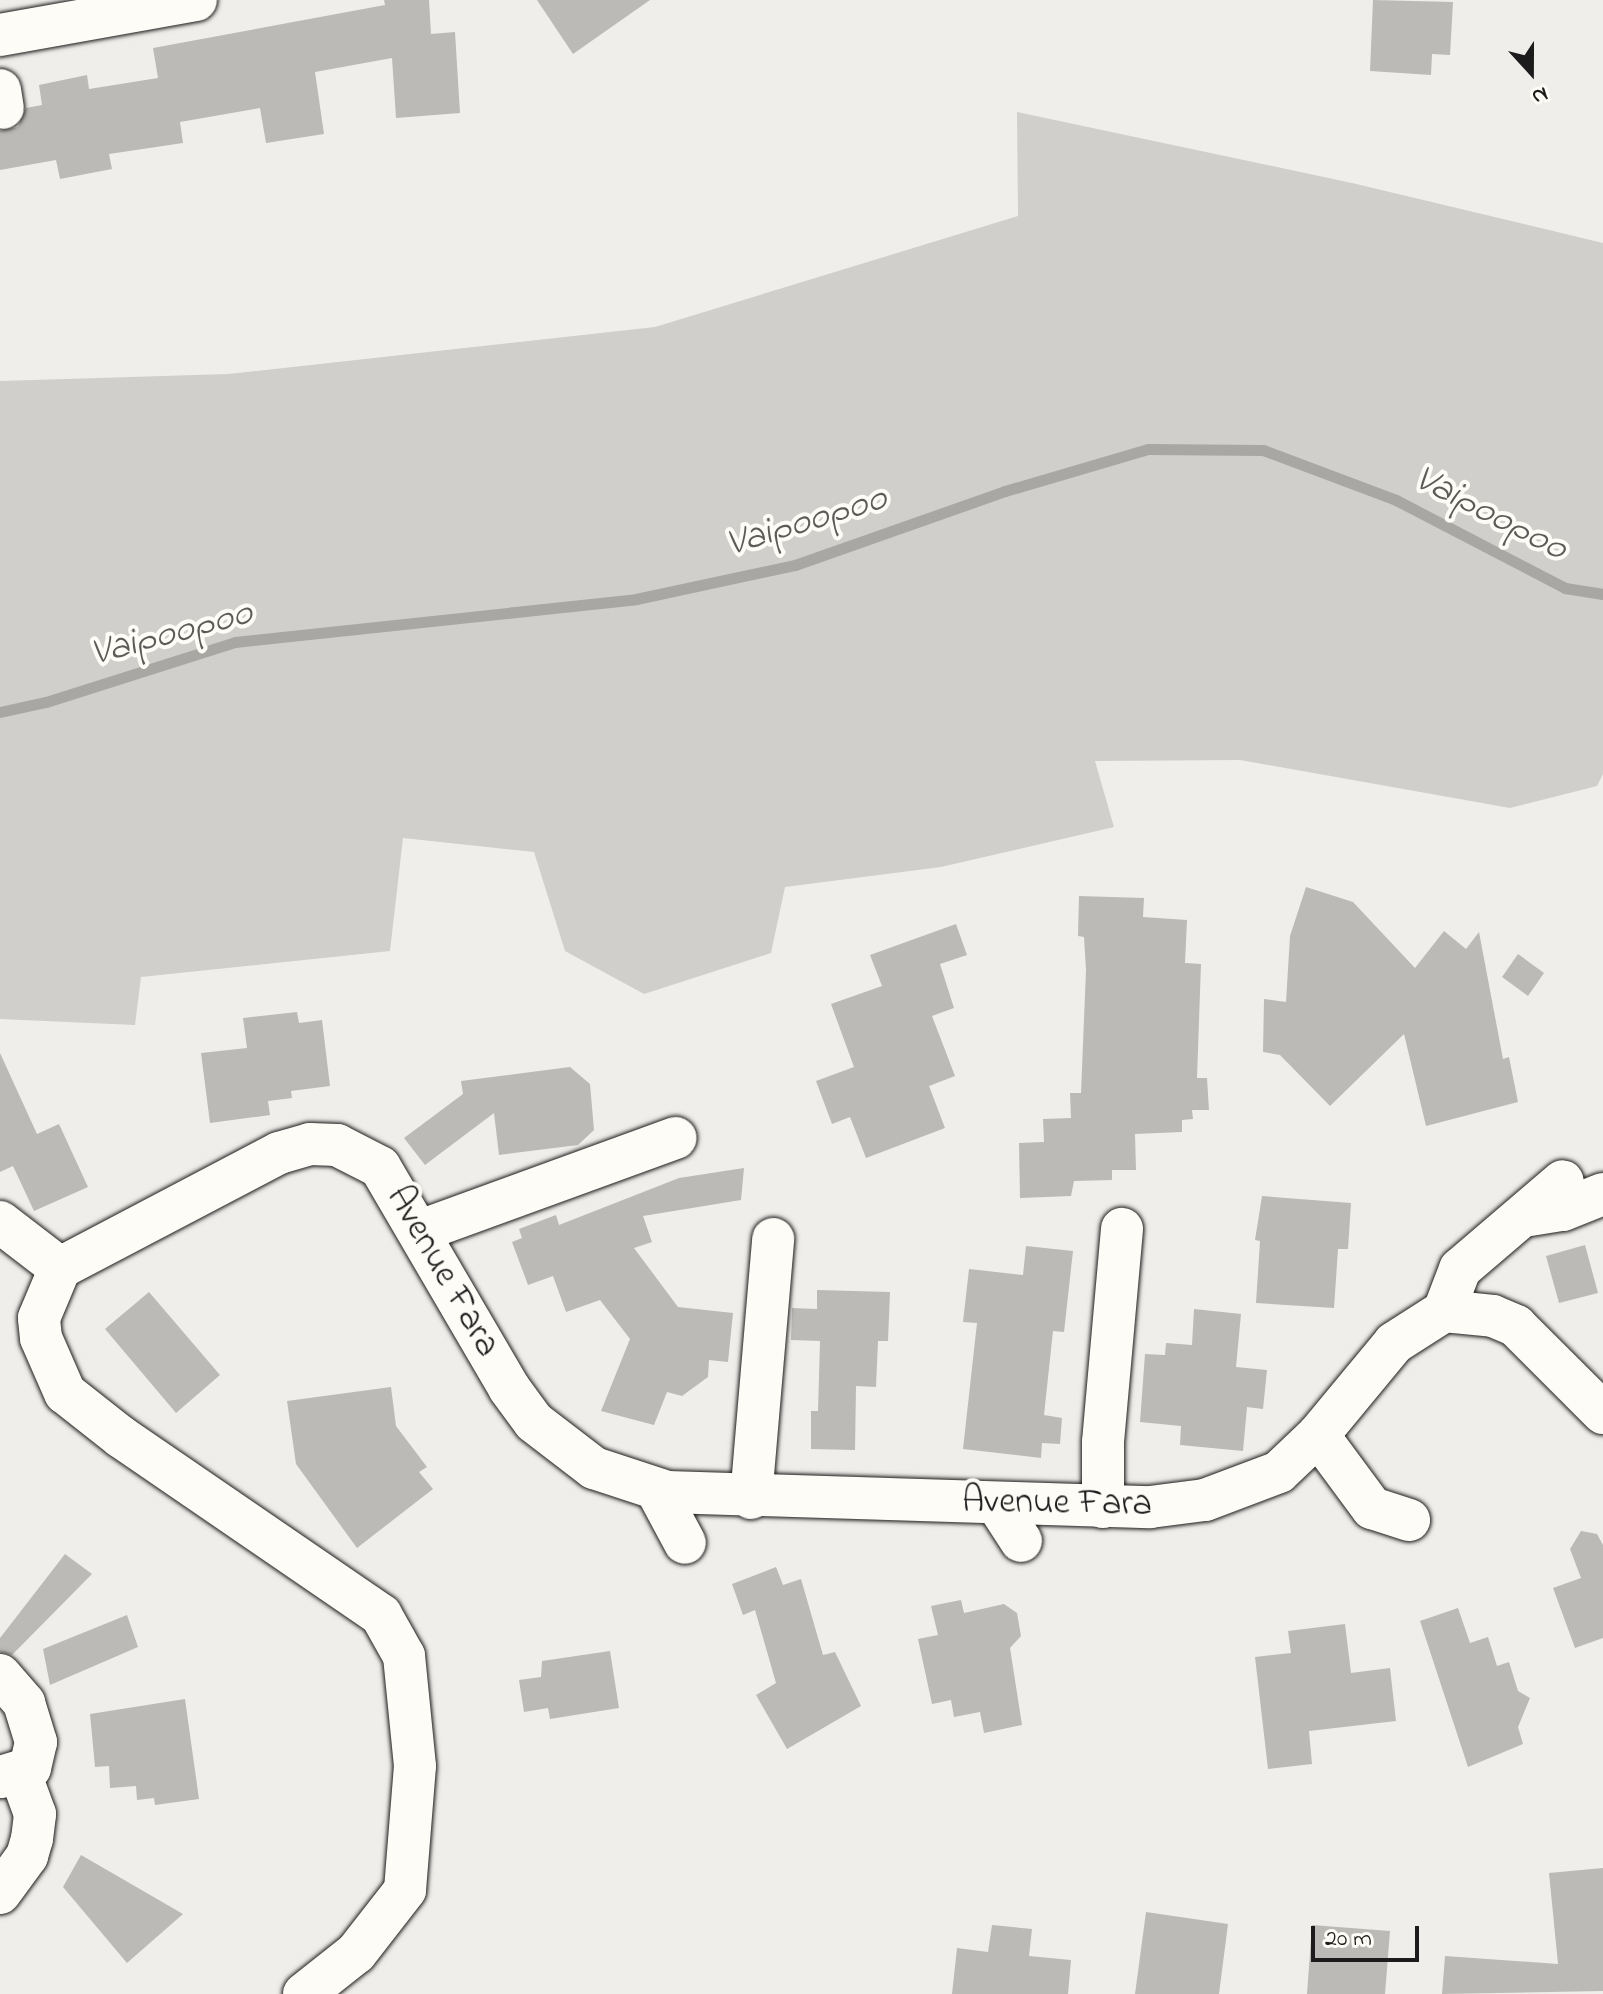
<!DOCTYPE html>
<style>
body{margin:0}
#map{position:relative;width:1603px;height:1994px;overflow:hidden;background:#f0eeea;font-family:"Indie Flower",sans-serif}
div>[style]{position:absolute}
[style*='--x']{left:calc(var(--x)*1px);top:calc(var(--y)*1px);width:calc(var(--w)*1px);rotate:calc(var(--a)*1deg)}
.green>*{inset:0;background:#d0cfcc}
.stream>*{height:11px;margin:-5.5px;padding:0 5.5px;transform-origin:5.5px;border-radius:5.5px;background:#a8a7a3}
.building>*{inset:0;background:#bbbab6}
.roads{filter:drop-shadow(0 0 2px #1c1c1c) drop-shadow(0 0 2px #1c1c1c)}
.minor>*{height:42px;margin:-21px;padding:0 21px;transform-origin:21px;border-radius:21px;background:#fdfcf7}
span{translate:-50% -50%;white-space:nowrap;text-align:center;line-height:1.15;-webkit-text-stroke:8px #fdfcf7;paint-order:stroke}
.street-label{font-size:36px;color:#1c1c1c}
.water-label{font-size:38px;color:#5b5b59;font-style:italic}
.north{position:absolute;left:1491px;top:32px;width:80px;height:80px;-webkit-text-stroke:6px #fdfcf7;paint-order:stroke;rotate:159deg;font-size:22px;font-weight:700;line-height:32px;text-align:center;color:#1c1c1c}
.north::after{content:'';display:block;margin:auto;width:28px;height:36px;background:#1c1c1c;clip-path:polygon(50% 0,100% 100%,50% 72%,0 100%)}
.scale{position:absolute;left:1311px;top:1926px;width:108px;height:36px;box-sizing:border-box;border:4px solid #1c1c1c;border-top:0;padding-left:10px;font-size:24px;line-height:28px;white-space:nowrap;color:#1c1c1c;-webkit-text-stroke:6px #fdfcf7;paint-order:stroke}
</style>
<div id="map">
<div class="green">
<i style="clip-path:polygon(1017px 112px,1352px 183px,1603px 243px,1603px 774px,1597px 786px,1510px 808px,1240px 760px,1095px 761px,1114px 827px,941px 867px,785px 887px,771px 953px,644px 994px,565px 951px,534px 852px,403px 838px,390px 951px,141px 977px,135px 1025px,0 1019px,0 381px,228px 374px,655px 327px,1018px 216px)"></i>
</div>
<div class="stream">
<i style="--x:0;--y:712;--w:47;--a:-12.3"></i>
<i style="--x:46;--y:702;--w:198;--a:-17.6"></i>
<i style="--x:235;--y:642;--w:403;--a:-6.1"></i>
<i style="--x:636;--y:599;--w:163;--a:-12.1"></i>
<i style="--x:795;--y:565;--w:223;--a:-19.4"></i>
<i style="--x:1005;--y:491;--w:149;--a:-16.4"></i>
<i style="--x:1148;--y:449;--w:115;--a:0.5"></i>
<i style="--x:1263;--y:450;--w:142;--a:20.6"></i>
<i style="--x:1396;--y:500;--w:191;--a:27.5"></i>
<i style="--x:1565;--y:588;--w:38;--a:9"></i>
</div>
<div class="building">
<i style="clip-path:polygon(384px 0,429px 0,431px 34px,455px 32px,460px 113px,396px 118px,392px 58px,315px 72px,324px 134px,266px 143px,260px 108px,180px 122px,183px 143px,109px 154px,112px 169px,60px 179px,56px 160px,0 170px,0 131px,18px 127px,26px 108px,42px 105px,39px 85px,87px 75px,89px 89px,158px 78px,153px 48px,385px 5px)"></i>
<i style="clip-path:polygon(537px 0,650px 0,573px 54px)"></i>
<i style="clip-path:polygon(1373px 0,1453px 2px,1450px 55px,1432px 54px,1431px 75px,1370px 71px)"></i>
<i style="clip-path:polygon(1306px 887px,1353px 902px,1415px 968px,1444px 931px,1466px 949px,1479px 932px,1503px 1059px,1509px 1057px,1518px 1102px,1426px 1126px,1404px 1034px,1330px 1106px,1280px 1055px,1263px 1052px,1264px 999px,1286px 1002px,1290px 936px)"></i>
<i style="clip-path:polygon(1079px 896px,1144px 898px,1143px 917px,1187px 920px,1185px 963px,1201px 964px,1197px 1078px,1207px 1078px,1209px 1110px,1192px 1110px,1193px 1119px,1182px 1120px,1182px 1132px,1135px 1134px,1136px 1170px,1112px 1170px,1112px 1180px,1074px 1181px,1071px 1196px,1020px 1198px,1019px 1143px,1044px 1142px,1043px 1119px,1071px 1118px,1070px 1093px,1081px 1093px,1086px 970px,1084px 937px,1078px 936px)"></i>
<i style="clip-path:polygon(956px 924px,967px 955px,940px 964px,954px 1008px,932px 1016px,955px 1076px,929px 1086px,945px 1128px,866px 1158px,850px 1117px,832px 1124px,816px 1081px,854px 1067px,831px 1004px,882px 986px,870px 955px)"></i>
<i style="clip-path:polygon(1518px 954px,1544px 973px,1528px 996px,1502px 977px)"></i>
<i style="clip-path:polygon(297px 1012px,299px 1023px,322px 1020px,330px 1086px,291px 1091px,292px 1098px,268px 1101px,270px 1115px,210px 1123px,201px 1053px,247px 1048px,243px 1018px)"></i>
<i style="clip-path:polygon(0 1053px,37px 1134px,59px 1124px,88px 1187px,34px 1211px,13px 1166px,0 1172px)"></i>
<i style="clip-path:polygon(570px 1067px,590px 1084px,594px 1130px,578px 1145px,499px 1155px,494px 1113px,425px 1165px,404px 1138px,463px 1094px,461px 1081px)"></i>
<i style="clip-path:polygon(744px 1168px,741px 1200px,643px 1216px,652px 1242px,634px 1248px,678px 1307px,733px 1313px,728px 1362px,709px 1360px,708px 1377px,682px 1396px,667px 1392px,654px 1425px,601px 1411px,630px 1339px,600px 1300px,566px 1312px,553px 1276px,528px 1285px,512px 1242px,522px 1238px,519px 1229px,556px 1215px,559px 1225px,679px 1178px)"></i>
<i style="clip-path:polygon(1262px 1196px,1351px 1203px,1348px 1249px,1338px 1249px,1334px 1308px,1256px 1303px,1260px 1241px,1255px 1240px)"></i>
<i style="clip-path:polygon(1585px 1245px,1598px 1293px,1559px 1303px,1546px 1256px)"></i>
<i style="clip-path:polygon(1026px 1246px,1073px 1251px,1064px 1332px,1053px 1331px,1044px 1415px,1062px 1418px,1060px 1444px,1042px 1443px,1041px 1458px,963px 1449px,977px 1323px,963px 1322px,969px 1269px,1023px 1275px)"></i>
<i style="clip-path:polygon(817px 1290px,890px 1292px,888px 1341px,878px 1341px,876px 1387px,856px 1386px,855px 1450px,811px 1449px,811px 1411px,818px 1411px,820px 1341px,791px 1340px,792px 1308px,817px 1309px)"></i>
<i style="clip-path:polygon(149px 1292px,220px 1375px,176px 1413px,105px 1329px)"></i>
<i style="clip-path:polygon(1194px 1309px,1241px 1314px,1236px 1367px,1267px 1370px,1263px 1409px,1247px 1407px,1243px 1451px,1180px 1445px,1181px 1426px,1140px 1422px,1145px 1354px,1165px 1355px,1166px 1343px,1192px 1345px)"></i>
<i style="clip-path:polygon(391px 1387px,396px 1426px,427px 1467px,419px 1472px,433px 1489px,357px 1548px,296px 1464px,287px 1401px)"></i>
<i style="clip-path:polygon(1581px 1531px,1597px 1534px,1603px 1545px,1603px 1638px,1575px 1648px,1553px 1588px,1581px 1578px,1570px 1549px)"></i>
<i style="clip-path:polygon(65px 1554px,92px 1574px,12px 1655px,0 1652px,0 1638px)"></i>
<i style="clip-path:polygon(776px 1567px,783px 1585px,801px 1579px,823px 1655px,835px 1652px,861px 1706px,787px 1749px,756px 1695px,776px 1683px,755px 1610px,743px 1615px,732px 1584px)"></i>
<i style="clip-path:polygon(961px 1600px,964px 1613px,1004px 1604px,1017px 1613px,1021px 1636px,1010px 1648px,1022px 1725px,984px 1733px,980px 1712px,954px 1717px,951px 1700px,932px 1704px,918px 1639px,938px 1635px,931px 1606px)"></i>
<i style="clip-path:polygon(1458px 1608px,1470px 1643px,1488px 1637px,1497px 1666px,1509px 1662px,1518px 1691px,1530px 1698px,1518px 1727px,1523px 1744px,1468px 1767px,1420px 1621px)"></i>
<i style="clip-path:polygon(127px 1615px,138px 1647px,50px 1685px,43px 1649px)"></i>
<i style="clip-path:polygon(1345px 1624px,1351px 1673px,1390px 1668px,1396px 1721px,1309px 1731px,1312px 1764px,1268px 1769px,1255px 1657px,1291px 1653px,1288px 1631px)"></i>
<i style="clip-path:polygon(610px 1651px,619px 1708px,550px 1719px,548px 1708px,524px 1712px,519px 1680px,541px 1677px,542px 1661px)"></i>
<i style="clip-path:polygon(185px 1699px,199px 1799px,155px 1805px,154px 1798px,137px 1800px,136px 1786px,110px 1788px,109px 1766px,95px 1767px,90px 1714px)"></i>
<i style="clip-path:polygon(81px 1855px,183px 1914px,127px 1963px,63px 1887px)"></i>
<i style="clip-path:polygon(1603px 1868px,1603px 1991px,1442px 1994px,1445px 1956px,1558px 1964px,1549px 1873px)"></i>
<i style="clip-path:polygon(1146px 1912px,1228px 1924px,1219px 1994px,1135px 1994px)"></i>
<i style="clip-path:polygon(992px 1925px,1032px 1929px,1029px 1956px,1071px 1960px,1068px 1994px,952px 1994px,957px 1948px,988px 1952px)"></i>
<i style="clip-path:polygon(1312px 1925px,1390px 1931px,1385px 1994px,1307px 1994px)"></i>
</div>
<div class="roads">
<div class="minor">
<i style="--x:0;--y:35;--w:199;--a:-10.1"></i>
<i style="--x:0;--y:90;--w:18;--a:81"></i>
<i style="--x:1530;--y:1215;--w:33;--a:-9"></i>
<i style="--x:1563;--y:1210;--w:43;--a:-21.8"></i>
<i style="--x:0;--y:1222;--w:76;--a:37.5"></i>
<i style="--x:420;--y:1231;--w:272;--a:-20"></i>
<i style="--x:1444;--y:1311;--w:45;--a:-69.1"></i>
<i style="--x:1460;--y:1269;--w:135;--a:-40.5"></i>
<i style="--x:1318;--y:1435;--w:91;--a:53.5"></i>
<i style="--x:1372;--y:1508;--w:39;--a:18"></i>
<i style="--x:656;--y:1489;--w:61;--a:61.8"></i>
<i style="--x:751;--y:1498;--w:260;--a:-85.1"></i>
<i style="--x:997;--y:1504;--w:44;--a:57"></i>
<i style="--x:1103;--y:1507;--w:65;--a:-90"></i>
<i style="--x:1103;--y:1442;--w:214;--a:-84.9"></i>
<i style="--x:0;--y:1675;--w:37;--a:49"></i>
<i style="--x:24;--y:1703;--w:41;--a:72.9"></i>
<i style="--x:36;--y:1742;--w:27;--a:103"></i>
<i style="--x:30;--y:1768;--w:31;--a:163"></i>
<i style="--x:0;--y:1893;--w:46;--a:-53.9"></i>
<i style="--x:27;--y:1856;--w:18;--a:-74"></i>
<i style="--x:32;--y:1839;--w:25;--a:-83"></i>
<i style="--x:35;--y:1814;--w:44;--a:-110.1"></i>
<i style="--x:304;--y:1994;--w:66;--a:-38.3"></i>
<i style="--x:356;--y:1953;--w:80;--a:-52.1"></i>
<i style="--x:405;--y:1890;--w:124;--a:-85.4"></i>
<i style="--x:415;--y:1766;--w:111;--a:-95.7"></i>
<i style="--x:404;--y:1656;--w:47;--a:-119.3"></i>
<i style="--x:381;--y:1615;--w:315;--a:-145.6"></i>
<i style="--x:121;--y:1437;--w:71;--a:-141.8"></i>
<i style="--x:65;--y:1393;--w:60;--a:-113.6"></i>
<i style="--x:41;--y:1338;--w:20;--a:-96"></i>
<i style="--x:39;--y:1318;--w:54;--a:-67.2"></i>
<i style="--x:60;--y:1268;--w:247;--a:-27.7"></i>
<i style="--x:279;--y:1153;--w:32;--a:-16"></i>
<i style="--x:310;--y:1144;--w:27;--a:2"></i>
<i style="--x:337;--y:1145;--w:48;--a:27.1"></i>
<i style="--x:380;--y:1167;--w:256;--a:59.7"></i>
<i style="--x:509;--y:1388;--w:42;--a:53.7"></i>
<i style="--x:534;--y:1422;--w:76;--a:37.5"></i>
<i style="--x:594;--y:1468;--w:77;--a:18.2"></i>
<i style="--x:667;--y:1492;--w:483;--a:1.8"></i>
<i style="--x:1150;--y:1507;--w:55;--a:-7.3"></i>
<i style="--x:1205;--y:1500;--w:79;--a:-20.7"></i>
<i style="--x:1279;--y:1472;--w:54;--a:-43.5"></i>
<i style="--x:1318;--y:1435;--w:119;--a:-50.4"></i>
<i style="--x:1394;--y:1343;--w:59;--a:-32.6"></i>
<i style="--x:1444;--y:1311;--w:49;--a:5.8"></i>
<i style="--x:1493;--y:1316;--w:25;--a:23"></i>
<i style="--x:1516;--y:1326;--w:123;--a:45"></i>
</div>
</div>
<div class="street-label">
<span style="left:442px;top:1272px;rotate:60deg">Avenue Fara</span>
<span style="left:1057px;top:1504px;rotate:1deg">Avenue Fara</span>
</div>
<div class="water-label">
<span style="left:1490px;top:515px;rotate:27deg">Vaipoopoo</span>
<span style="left:807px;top:523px;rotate:-17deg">Vaipoopoo</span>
<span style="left:172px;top:635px;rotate:-15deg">Vaipoopoo</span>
</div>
<div class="north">N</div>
<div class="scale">20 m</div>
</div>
